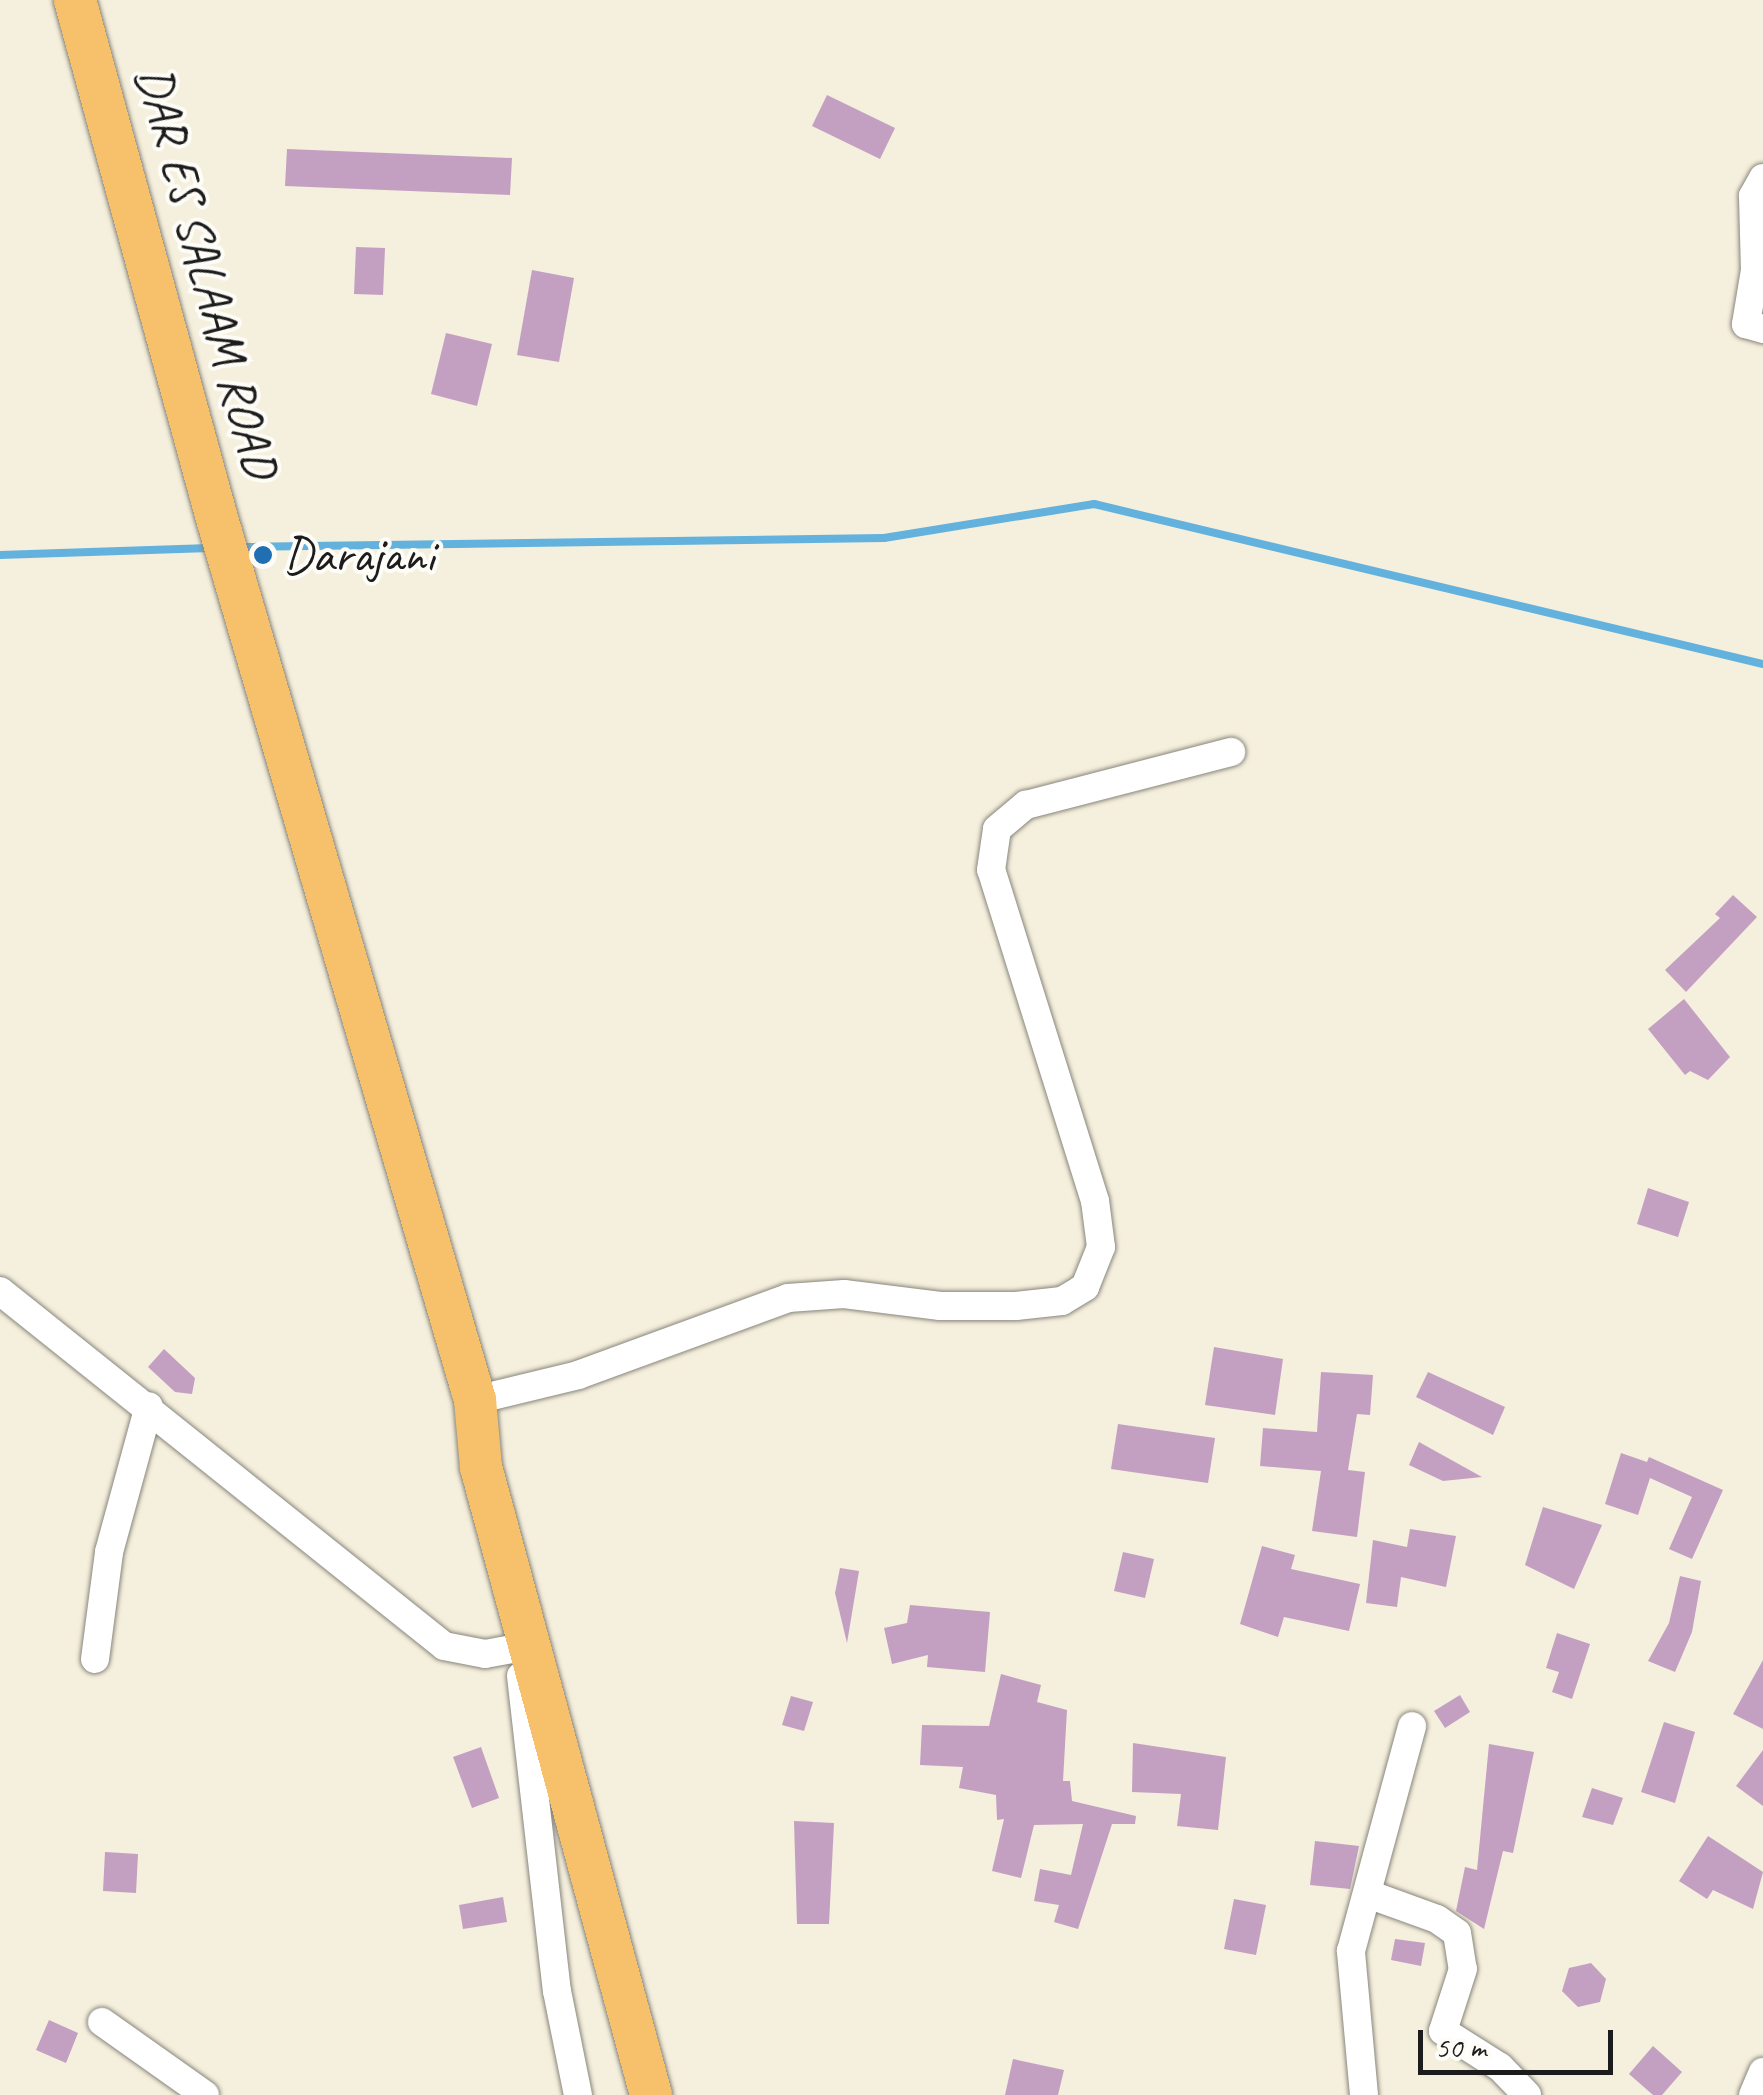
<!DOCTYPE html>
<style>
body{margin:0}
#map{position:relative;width:1763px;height:2095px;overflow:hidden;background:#f5efdd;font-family:Caveat,sans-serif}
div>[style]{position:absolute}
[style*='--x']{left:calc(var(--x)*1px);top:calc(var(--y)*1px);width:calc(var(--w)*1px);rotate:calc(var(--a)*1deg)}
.stream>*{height:8px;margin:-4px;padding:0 4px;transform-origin:4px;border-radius:4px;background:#63b1dd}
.building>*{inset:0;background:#c3a0c2}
.roads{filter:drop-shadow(0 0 2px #88867c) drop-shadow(0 0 2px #88867c)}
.minor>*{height:28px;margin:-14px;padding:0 14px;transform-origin:14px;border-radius:14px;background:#fff}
.highway>*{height:42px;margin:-21px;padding:0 21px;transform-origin:21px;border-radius:21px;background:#f7c06b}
.dots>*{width:28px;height:28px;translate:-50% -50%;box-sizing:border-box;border:5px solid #fdfcf7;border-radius:50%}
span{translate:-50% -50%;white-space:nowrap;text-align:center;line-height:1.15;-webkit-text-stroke:8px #fdfcf7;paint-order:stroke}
.street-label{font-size:50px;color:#1c1c1c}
.poi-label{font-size:50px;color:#1c1c1c}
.left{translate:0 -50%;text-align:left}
.scale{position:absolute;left:1418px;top:2030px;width:195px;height:45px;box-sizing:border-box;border:5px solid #1c1c1c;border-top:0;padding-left:12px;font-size:30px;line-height:35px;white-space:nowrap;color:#1c1c1c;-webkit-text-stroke:8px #fdfcf7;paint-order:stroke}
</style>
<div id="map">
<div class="stream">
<i style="--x:239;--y:547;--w:645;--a:-0.8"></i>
<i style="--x:884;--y:538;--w:213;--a:-9.2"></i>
<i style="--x:1094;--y:504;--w:688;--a:13.45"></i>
<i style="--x:0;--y:555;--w:210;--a:-1.9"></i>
</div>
<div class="building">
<i style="clip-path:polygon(827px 95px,895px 128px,880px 159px,812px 126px)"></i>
<i style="clip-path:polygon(287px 149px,512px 158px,510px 195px,285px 186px)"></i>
<i style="clip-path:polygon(356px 247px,385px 248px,383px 295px,354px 294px)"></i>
<i style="clip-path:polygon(532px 270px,574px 278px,559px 362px,517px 355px)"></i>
<i style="clip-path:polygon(446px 333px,492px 344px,477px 406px,431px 394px)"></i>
<i style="clip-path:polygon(1733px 895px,1757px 917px,1686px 992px,1665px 970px,1720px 918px,1715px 914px)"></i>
<i style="clip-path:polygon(1684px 999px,1730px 1057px,1708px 1080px,1690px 1071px,1685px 1075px,1648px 1029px)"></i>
<i style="clip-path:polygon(1648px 1188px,1689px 1202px,1678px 1237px,1637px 1224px)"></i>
<i style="clip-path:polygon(1214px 1347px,1283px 1359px,1275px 1415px,1205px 1405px)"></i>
<i style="clip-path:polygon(164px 1349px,195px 1378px,192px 1394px,175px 1392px,148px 1367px)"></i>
<i style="clip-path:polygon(1321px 1372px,1373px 1375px,1370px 1415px,1357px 1414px,1348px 1470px,1365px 1472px,1357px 1537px,1312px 1531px,1321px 1471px,1260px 1466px,1263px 1428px,1317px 1432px)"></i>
<i style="clip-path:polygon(1428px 1372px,1505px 1407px,1493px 1435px,1416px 1397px)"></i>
<i style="clip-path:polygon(1118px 1424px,1215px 1438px,1208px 1483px,1111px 1469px)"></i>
<i style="clip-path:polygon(1419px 1442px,1482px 1477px,1443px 1481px,1409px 1465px)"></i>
<i style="clip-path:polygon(1621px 1453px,1647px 1462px,1649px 1457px,1723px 1490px,1692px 1559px,1669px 1549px,1692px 1497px,1650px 1478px,1638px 1515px,1605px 1504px)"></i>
<i style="clip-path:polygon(1543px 1507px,1602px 1525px,1574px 1589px,1525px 1565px)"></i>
<i style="clip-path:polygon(1410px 1529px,1456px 1536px,1446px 1587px,1401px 1577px,1397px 1607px,1366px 1603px,1373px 1540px,1407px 1547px)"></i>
<i style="clip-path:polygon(1262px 1546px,1295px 1555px,1291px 1569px,1360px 1584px,1349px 1631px,1284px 1617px,1278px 1637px,1240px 1624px)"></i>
<i style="clip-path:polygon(1123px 1552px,1154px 1559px,1145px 1598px,1114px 1591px)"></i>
<i style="clip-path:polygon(840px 1568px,859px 1571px,847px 1643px,835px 1593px)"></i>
<i style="clip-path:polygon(1680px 1576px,1701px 1581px,1692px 1632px,1675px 1672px,1648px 1661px,1669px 1623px)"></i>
<i style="clip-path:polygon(910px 1605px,990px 1612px,985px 1672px,927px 1667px,928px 1655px,892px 1664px,884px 1628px,907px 1623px)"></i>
<i style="clip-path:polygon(1557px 1633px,1590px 1644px,1572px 1699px,1552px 1692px,1559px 1672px,1546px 1668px)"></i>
<i style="clip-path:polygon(1763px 1660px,1763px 1729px,1733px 1714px)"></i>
<i style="clip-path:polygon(1001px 1674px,1041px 1685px,1037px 1702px,1067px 1710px,1063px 1781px,1070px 1781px,1072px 1801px,1136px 1816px,1135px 1824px,1112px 1824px,1078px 1929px,1054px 1922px,1059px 1905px,1034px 1901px,1040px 1869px,1071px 1875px,1083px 1824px,1034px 1825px,1021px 1878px,992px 1871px,1004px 1819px,997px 1820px,996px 1795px,959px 1788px,963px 1767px,920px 1765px,922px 1725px,989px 1726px)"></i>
<i style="clip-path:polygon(1460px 1695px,1470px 1712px,1445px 1728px,1434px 1711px)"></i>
<i style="clip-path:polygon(791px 1696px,813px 1702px,804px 1731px,782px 1725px)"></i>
<i style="clip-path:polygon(1664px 1722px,1695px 1732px,1675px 1803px,1641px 1792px)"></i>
<i style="clip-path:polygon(1133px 1743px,1226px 1757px,1218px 1830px,1177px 1826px,1181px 1794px,1132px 1792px)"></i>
<i style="clip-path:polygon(1489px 1744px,1534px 1752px,1513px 1853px,1503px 1851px,1484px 1929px,1456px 1911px,1465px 1867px,1477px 1870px)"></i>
<i style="clip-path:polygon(481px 1747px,499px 1798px,472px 1808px,453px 1757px)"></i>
<i style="clip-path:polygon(1763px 1750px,1763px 1806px,1736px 1786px)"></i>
<i style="clip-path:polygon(1592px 1788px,1623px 1798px,1613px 1825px,1582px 1817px)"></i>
<i style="clip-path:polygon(794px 1821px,834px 1823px,829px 1924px,797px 1924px)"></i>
<i style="clip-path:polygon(1708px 1836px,1763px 1872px,1753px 1909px,1713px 1890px,1707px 1899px,1679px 1881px)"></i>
<i style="clip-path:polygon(1315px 1841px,1359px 1846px,1350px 1889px,1310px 1885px)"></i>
<i style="clip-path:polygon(105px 1852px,138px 1854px,136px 1893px,103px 1891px)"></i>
<i style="clip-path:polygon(503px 1897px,507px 1922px,463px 1929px,459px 1905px)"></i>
<i style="clip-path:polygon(1234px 1899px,1266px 1905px,1256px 1955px,1224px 1949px)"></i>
<i style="clip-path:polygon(1395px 1939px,1425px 1943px,1421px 1966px,1391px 1960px)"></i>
<i style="clip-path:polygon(1591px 1963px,1606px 1979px,1600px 2002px,1578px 2007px,1562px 1991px,1569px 1968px)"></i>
<i style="clip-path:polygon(49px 2020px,78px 2033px,66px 2063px,36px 2050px)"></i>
<i style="clip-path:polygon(1653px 2046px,1682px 2072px,1662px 2095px,1653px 2095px,1629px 2074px)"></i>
<i style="clip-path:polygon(1013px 2059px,1064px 2070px,1058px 2095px,1005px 2095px)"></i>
</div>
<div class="roads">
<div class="minor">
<i style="--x:1763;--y:178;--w:21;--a:119"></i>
<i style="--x:1753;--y:196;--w:74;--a:88.5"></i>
<i style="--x:1755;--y:270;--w:55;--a:99.5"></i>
<i style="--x:1746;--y:324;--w:18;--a:16"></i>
<i style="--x:0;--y:1291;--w:568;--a:38.64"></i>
<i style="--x:444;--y:1646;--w:42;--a:11"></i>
<i style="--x:485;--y:1654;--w:50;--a:-10.4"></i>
<i style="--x:475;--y:1400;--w:106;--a:-13.6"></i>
<i style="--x:578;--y:1375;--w:224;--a:-20.1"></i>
<i style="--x:788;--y:1298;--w:56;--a:-4.1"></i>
<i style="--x:844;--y:1294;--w:97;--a:7.1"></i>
<i style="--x:940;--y:1306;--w:76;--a:0"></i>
<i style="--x:1016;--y:1306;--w:46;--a:-6.2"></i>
<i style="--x:1062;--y:1301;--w:27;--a:-31"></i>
<i style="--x:1085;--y:1287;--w:43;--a:-68.2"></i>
<i style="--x:1101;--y:1247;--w:46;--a:-97.4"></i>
<i style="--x:1095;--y:1201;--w:347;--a:-107.4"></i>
<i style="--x:991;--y:870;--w:41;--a:-81.7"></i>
<i style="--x:997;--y:829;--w:38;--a:-40"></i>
<i style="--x:1026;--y:805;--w:212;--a:-14.5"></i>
<i style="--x:95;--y:1659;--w:108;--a:-82.5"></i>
<i style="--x:109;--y:1552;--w:151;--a:-74.7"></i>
<i style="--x:521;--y:1676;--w:317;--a:83.5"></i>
<i style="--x:557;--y:1991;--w:106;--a:78.6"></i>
<i style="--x:1368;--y:1894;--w:73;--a:19.9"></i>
<i style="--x:1437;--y:1919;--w:24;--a:35"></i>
<i style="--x:1457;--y:1933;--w:36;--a:81"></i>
<i style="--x:1463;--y:1969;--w:65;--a:107.9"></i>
<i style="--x:1443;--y:2031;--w:67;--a:32.3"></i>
<i style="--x:1500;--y:2067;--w:39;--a:46"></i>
<i style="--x:102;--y:2022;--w:126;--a:35.3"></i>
<i style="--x:1364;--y:2095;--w:145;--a:-95.2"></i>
<i style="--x:1351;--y:1951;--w:233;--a:-74.8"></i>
<i style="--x:1753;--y:2095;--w:25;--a:-67"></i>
</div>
<div class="highway">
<i style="--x:75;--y:0;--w:534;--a:74.69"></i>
<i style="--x:216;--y:515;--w:922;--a:73.69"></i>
<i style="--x:475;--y:1400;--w:67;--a:84.9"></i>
<i style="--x:481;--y:1467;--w:651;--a:74.85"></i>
</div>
</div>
<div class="dots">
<i style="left:263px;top:555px;background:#1f6fb2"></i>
</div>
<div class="street-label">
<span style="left:207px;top:272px;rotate:75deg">DAR ES SALAAM ROAD</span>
</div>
<div class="poi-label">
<span class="left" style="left:283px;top:555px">Darajani</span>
</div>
<div class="scale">50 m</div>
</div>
